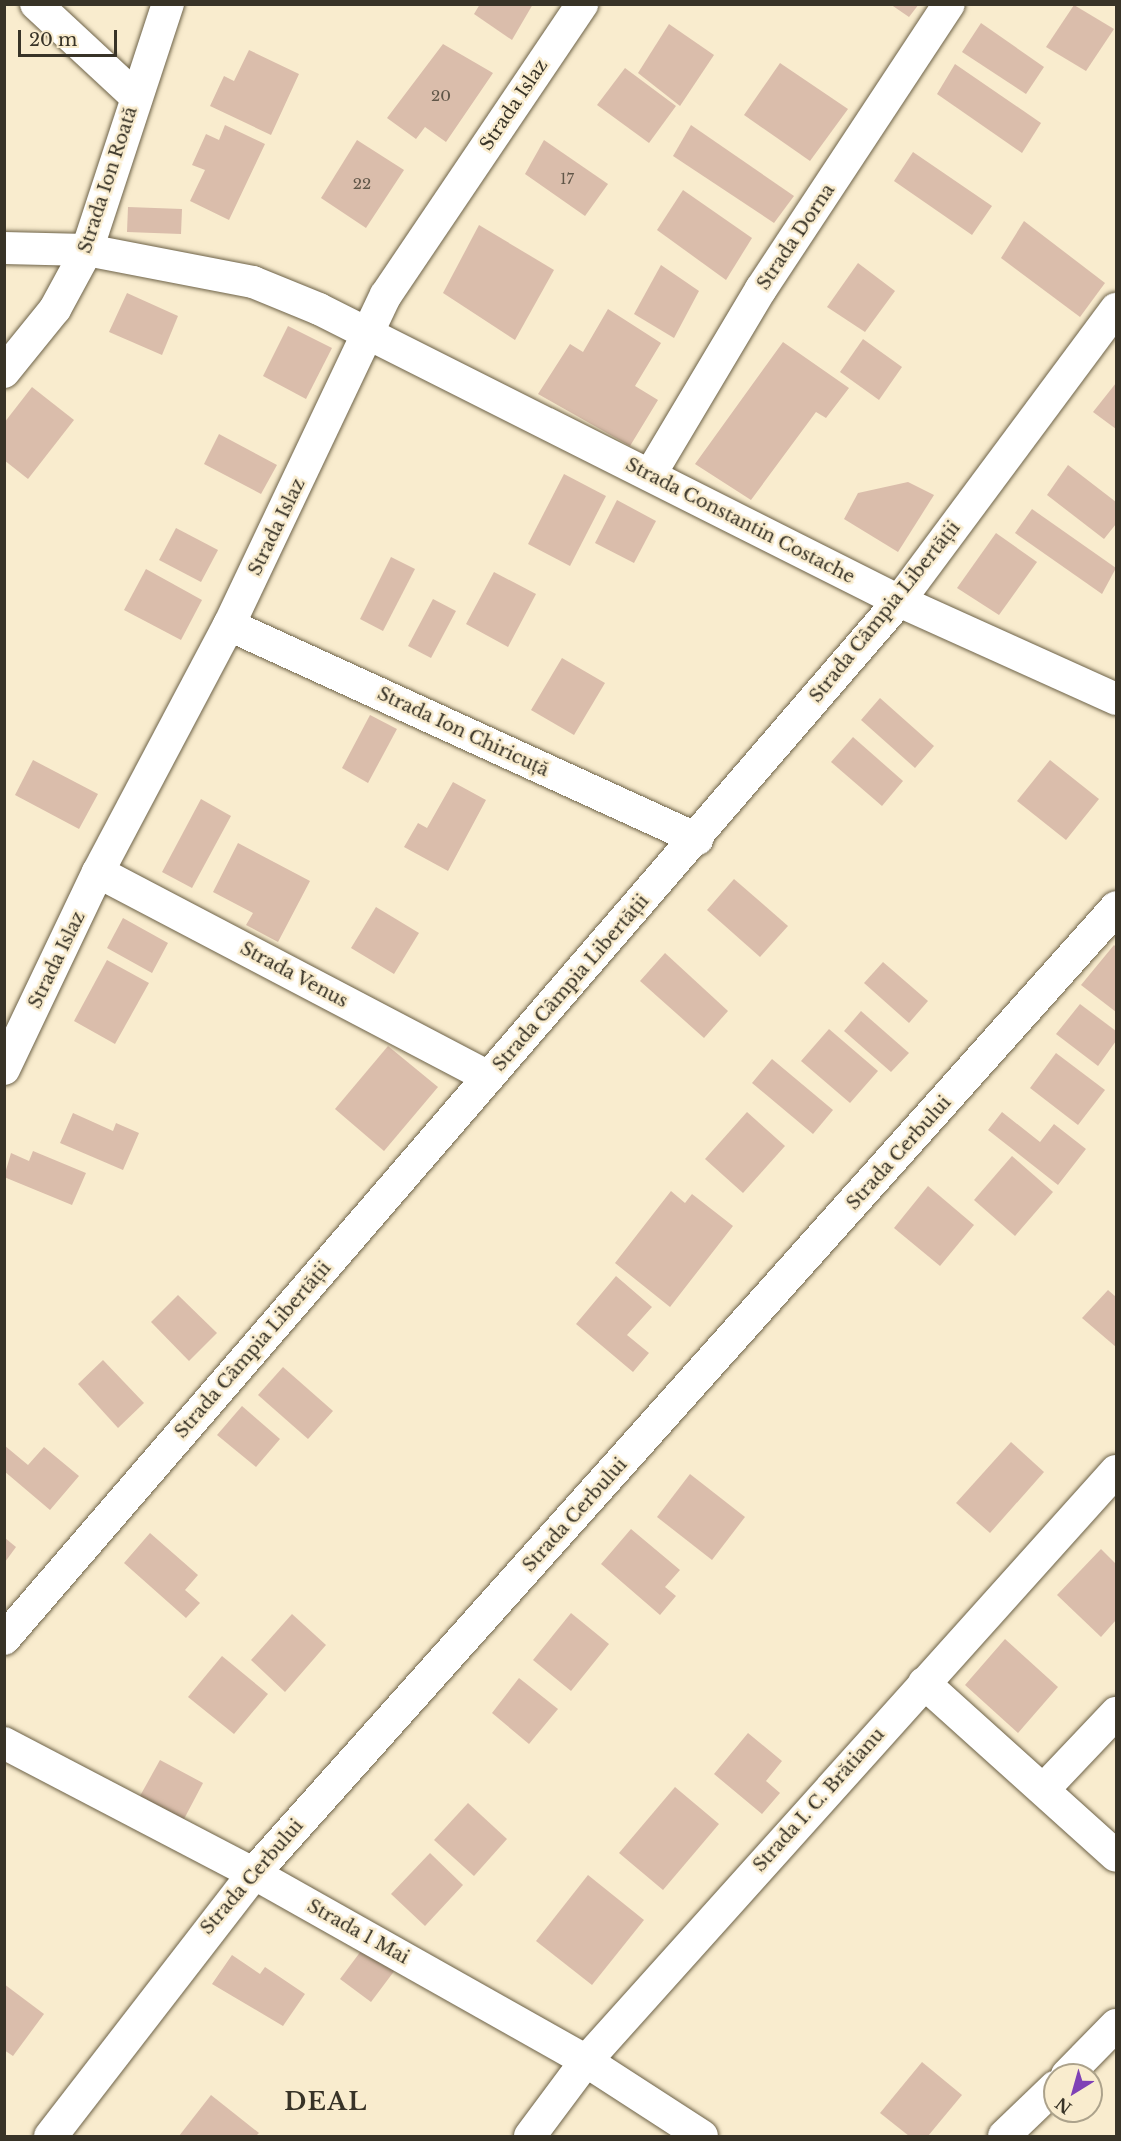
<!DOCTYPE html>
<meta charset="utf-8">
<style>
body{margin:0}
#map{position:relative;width:1121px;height:2141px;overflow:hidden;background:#f9ecce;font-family:"Libre Baskerville",serif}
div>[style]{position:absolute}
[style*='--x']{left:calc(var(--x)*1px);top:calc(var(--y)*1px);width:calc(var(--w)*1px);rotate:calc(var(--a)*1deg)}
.building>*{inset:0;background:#dabdab}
.roads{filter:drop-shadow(0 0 2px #6d6248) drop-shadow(0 0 2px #6d6248)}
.street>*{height:32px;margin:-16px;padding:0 16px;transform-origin:16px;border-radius:16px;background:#fff}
.secondary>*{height:33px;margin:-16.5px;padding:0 16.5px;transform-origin:16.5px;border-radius:16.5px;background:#fff}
span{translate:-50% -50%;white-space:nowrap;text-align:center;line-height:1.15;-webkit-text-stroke:5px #f9ecce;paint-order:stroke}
.number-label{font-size:15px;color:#605648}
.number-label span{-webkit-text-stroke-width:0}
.street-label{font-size:18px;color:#383327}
.district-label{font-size:24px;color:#383327;font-weight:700;letter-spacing:1.5px}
.frame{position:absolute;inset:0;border:6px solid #383327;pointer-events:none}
.north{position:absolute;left:1043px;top:2063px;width:60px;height:60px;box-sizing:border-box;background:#f9ecce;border:2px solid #aca28b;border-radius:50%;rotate:217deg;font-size:16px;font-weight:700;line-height:24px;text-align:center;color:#383327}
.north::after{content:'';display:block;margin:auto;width:21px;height:27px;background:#7f41b6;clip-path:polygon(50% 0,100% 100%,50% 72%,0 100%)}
.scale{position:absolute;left:18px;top:30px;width:99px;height:27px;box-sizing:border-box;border:3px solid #383327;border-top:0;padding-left:8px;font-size:18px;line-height:21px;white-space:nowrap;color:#383327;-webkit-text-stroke:4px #f9ecce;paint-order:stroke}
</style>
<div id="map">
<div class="building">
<i style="clip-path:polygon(480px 4px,533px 4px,512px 40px,474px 14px)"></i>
<i style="clip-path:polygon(890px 4px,919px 4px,909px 17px)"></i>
<i style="clip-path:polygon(1074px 5px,1114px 29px,1086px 71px,1046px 47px)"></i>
<i style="clip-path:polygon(981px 23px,1044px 67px,1026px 94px,962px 52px)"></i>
<i style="clip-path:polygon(669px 24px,714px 55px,680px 106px,638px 73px)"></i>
<i style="clip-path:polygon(443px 44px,493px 73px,446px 142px,425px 127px,416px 139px,387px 118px)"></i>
<i style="clip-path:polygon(249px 50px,299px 74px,271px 135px,210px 106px,224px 76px,234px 81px)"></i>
<i style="clip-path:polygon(780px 63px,848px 109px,810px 161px,744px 115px)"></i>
<i style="clip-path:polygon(955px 64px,1041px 123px,1022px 153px,937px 94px)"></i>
<i style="clip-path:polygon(625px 68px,676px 106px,649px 143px,597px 105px)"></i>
<i style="clip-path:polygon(225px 125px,265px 144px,229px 220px,190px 201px,205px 170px,192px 165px,206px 134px,219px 140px)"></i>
<i style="clip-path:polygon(691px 125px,794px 196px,774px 223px,673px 156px)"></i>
<i style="clip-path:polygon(357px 140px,404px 170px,366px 228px,321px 198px)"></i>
<i style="clip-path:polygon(544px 140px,608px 184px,585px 216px,525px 174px)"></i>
<i style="clip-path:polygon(913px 152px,992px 206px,972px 235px,894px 181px)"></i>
<i style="clip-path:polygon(683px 190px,752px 238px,726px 280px,657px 230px)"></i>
<i style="clip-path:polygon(128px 207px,182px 209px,181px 234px,127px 232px)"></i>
<i style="clip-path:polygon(1024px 221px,1105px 283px,1080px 317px,1001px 258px)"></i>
<i style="clip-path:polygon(479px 225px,554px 270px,515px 340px,443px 293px)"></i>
<i style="clip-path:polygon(858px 263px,895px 291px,865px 332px,827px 307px)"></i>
<i style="clip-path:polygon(661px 265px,699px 291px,674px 338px,634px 314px)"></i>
<i style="clip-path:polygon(127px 293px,178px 316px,162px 355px,109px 332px)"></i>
<i style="clip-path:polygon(608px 309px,661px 343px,635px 386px,658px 400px,630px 446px,538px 394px,570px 344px,583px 352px)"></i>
<i style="clip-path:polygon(288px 326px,332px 348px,306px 399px,263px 376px)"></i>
<i style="clip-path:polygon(863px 339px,902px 367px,879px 400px,840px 372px)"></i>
<i style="clip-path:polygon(783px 342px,849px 388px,826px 418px,816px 412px,751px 500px,695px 464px)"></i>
<i style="clip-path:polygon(1116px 383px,1116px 429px,1093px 412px)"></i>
<i style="clip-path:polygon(32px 387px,74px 420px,28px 479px,4px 460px,4px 423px)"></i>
<i style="clip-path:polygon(219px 434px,277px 465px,261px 494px,204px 464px)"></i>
<i style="clip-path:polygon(1068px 465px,1116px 502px,1116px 524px,1104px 539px,1047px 495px)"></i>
<i style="clip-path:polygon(564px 474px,606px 496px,570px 566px,528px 544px)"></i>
<i style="clip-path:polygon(908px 482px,934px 495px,898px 552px,844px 519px,858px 493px)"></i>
<i style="clip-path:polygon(617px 500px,656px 521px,634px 563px,595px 543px)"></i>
<i style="clip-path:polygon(1032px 509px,1116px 568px,1102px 594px,1015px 533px)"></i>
<i style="clip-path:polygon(176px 528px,218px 550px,201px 582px,159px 560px)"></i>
<i style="clip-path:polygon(996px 533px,1037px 562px,999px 615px,957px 588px)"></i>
<i style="clip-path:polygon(391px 557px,415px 569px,383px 631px,360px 619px)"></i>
<i style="clip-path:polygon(146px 569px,202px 600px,181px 640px,124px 610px)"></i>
<i style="clip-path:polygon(494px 572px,536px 594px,508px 647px,466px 624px)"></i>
<i style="clip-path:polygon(433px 599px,456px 611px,431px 658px,408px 646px)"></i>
<i style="clip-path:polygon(562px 658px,605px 683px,574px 735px,531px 710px)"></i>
<i style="clip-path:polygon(880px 698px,934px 746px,915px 768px,861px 720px)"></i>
<i style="clip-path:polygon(370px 715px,397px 729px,368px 783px,342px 768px)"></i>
<i style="clip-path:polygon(853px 737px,903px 781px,882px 806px,831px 762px)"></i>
<i style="clip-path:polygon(33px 760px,98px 794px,79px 829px,15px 795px)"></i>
<i style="clip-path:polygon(1050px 760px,1099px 799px,1066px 840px,1017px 801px)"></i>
<i style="clip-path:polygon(453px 782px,486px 800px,448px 871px,404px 847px,418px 823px,427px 828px)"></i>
<i style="clip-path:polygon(201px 799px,231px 816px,192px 888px,162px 872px)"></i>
<i style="clip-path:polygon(238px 843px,310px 881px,278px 942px,246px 925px,253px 913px,213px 892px)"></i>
<i style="clip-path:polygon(734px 879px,788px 926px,760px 957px,707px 910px)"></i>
<i style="clip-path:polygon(376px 907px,419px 933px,394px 974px,351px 948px)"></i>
<i style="clip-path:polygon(123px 918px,168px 943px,152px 973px,107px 948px)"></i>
<i style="clip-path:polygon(1114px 945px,1116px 947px,1116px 1012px,1081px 985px)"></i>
<i style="clip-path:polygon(665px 953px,728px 1011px,704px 1038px,640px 981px)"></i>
<i style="clip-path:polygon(107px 960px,149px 983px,115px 1044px,74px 1021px)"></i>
<i style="clip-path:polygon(883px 962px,928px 1001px,909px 1023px,864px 983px)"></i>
<i style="clip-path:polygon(1080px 1004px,1116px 1031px,1116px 1041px,1098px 1066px,1056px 1034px)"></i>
<i style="clip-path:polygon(861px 1011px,909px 1053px,891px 1072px,844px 1031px)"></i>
<i style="clip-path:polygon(829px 1029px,878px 1071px,850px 1103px,801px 1061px)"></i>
<i style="clip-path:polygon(388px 1046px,438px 1087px,384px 1151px,335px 1109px)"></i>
<i style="clip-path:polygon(1056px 1053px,1105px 1090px,1078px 1125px,1030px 1088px)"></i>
<i style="clip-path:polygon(772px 1059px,833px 1110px,813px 1134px,752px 1083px)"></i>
<i style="clip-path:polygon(747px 1112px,785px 1146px,743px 1193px,705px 1159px)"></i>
<i style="clip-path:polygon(1002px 1112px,1040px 1142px,1054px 1124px,1086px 1149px,1058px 1185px,988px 1130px)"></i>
<i style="clip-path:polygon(73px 1113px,113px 1131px,116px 1123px,139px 1133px,123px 1170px,60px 1143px)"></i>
<i style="clip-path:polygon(33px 1151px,86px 1173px,72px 1205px,4px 1177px,11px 1153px,29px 1161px)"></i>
<i style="clip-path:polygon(1012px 1156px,1053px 1192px,1015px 1236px,974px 1200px)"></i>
<i style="clip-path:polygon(928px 1186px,974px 1225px,940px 1266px,894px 1228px)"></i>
<i style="clip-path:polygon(671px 1191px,685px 1203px,692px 1194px,733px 1226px,670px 1307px,615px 1263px)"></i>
<i style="clip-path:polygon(616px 1276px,652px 1307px,627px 1335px,649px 1353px,633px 1372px,576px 1324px)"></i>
<i style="clip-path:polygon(1108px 1290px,1116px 1297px,1116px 1347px,1082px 1318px)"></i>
<i style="clip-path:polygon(178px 1295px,217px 1333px,189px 1361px,151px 1322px)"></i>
<i style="clip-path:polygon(103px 1360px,144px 1403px,118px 1428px,78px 1384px)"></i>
<i style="clip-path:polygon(283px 1367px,333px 1411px,308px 1439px,258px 1395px)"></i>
<i style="clip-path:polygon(242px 1406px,280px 1439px,256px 1467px,217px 1435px)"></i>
<i style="clip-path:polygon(1011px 1442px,1044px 1472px,990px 1533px,956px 1503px)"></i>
<i style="clip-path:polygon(4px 1445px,28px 1465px,44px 1447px,79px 1476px,50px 1510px,4px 1471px)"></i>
<i style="clip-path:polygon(690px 1474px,745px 1517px,712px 1560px,657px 1517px)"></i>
<i style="clip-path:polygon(631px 1529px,680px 1570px,665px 1587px,676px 1596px,660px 1615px,601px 1564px)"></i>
<i style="clip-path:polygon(150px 1533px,198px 1575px,185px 1590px,200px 1603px,186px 1618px,124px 1563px)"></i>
<i style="clip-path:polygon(5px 1538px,16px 1547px,5px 1562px)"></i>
<i style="clip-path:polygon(1101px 1549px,1116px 1564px,1116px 1620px,1101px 1637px,1057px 1595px)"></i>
<i style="clip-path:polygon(571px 1613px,609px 1644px,571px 1691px,533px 1660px)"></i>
<i style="clip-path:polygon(292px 1614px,326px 1645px,285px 1692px,251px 1660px)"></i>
<i style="clip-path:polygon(1005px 1639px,1058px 1687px,1018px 1733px,965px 1685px)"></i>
<i style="clip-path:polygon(222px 1656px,268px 1694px,234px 1734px,188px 1697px)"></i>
<i style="clip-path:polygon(519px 1678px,558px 1709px,529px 1744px,492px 1713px)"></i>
<i style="clip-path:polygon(748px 1733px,782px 1761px,766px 1781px,780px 1793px,762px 1814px,714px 1774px)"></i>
<i style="clip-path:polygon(160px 1760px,203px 1783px,184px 1819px,140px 1796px)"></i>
<i style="clip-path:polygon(675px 1787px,719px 1824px,663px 1890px,619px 1853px)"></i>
<i style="clip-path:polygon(468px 1803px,507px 1839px,474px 1876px,434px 1840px)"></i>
<i style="clip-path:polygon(430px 1853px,463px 1885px,425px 1926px,391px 1894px)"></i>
<i style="clip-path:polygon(588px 1875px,644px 1920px,592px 1985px,536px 1941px)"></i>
<i style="clip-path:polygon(364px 1947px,395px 1970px,371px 2002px,340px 1979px)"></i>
<i style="clip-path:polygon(232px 1955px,260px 1974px,265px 1967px,305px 1994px,283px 2026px,212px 1984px)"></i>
<i style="clip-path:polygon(4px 1984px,44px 2014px,13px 2056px,4px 2050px)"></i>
<i style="clip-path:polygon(922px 2062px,962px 2095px,928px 2136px,909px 2136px,880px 2113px)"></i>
<i style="clip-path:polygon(211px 2095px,259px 2133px,256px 2136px,179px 2136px)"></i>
</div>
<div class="roads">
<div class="street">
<i style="--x:36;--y:4;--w:137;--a:42.9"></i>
<i style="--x:4;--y:248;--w:83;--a:1.4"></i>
<i style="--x:87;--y:250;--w:169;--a:10.9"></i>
<i style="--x:253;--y:282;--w:71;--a:22.2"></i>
<i style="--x:319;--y:309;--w:649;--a:26.72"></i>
<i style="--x:899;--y:601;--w:238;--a:24.3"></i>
<i style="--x:4;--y:372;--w:81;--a:-51"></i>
<i style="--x:55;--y:309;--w:67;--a:-61.5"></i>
<i style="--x:87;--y:250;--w:259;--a:-71.8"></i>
<i style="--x:650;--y:475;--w:217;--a:-59.2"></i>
<i style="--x:761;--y:289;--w:341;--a:-56.6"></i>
<i style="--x:229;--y:625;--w:515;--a:24.57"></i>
<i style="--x:98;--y:872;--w:441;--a:27.7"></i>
<i style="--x:4;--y:1069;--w:218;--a:-64.5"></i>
<i style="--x:98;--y:872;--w:280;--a:-62.1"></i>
<i style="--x:229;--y:625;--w:365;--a:-64.6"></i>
<i style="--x:386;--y:295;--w:351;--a:-56"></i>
<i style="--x:4;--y:1639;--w:1371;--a:-49.23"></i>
<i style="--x:899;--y:601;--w:364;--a:-53.4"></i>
<i style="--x:924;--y:1683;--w:258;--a:42"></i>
<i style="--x:4;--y:1743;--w:281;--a:27.6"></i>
<i style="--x:253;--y:1873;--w:382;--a:29.4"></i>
<i style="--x:586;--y:2061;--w:138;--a:32.9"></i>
<i style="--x:1044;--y:1789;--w:105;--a:-46.5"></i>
<i style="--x:1067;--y:2075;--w:70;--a:-45.6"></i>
<i style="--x:530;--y:2136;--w:94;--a:-53.3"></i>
<i style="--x:586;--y:2061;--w:793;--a:-48.07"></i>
<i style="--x:1004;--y:2136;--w:71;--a:-43.9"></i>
</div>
<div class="secondary">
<i style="--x:50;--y:2136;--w:332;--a:-52.3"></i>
<i style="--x:253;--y:1873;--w:1295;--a:-48.22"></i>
</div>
</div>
<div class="number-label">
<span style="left:441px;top:96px">20</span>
<span style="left:567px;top:179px">17</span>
<span style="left:362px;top:184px">22</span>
</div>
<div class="street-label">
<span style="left:514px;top:105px;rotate:-56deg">Strada Islaz</span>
<span style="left:108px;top:180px;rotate:-72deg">Strada Ion Roată</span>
<span style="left:796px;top:237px;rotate:-56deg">Strada Dorna</span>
<span style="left:740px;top:521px;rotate:27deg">Strada Constantin Costache</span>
<span style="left:277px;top:527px;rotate:-64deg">Strada Islaz</span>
<span style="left:885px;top:612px;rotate:-51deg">Strada Câmpia Libertății</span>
<span style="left:463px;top:732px;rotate:25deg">Strada Ion Chiricuță</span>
<span style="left:57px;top:960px;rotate:-64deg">Strada Islaz</span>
<span style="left:294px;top:975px;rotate:28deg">Strada Venus</span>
<span style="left:571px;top:983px;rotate:-49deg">Strada Câmpia Libertății</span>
<span style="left:899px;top:1153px;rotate:-48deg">Strada Cerbului</span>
<span style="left:253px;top:1350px;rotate:-49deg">Strada Câmpia Libertății</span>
<span style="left:575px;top:1515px;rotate:-48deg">Strada Cerbului</span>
<span style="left:819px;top:1800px;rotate:-48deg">Strada I. C. Brătianu</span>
<span style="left:252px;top:1877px;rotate:-49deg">Strada Cerbului</span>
<span style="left:358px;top:1932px;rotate:29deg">Strada 1 Mai</span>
</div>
<div class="district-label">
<span style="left:326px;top:2102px">DEAL</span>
</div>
<div class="frame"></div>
<div class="north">N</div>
<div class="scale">20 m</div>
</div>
